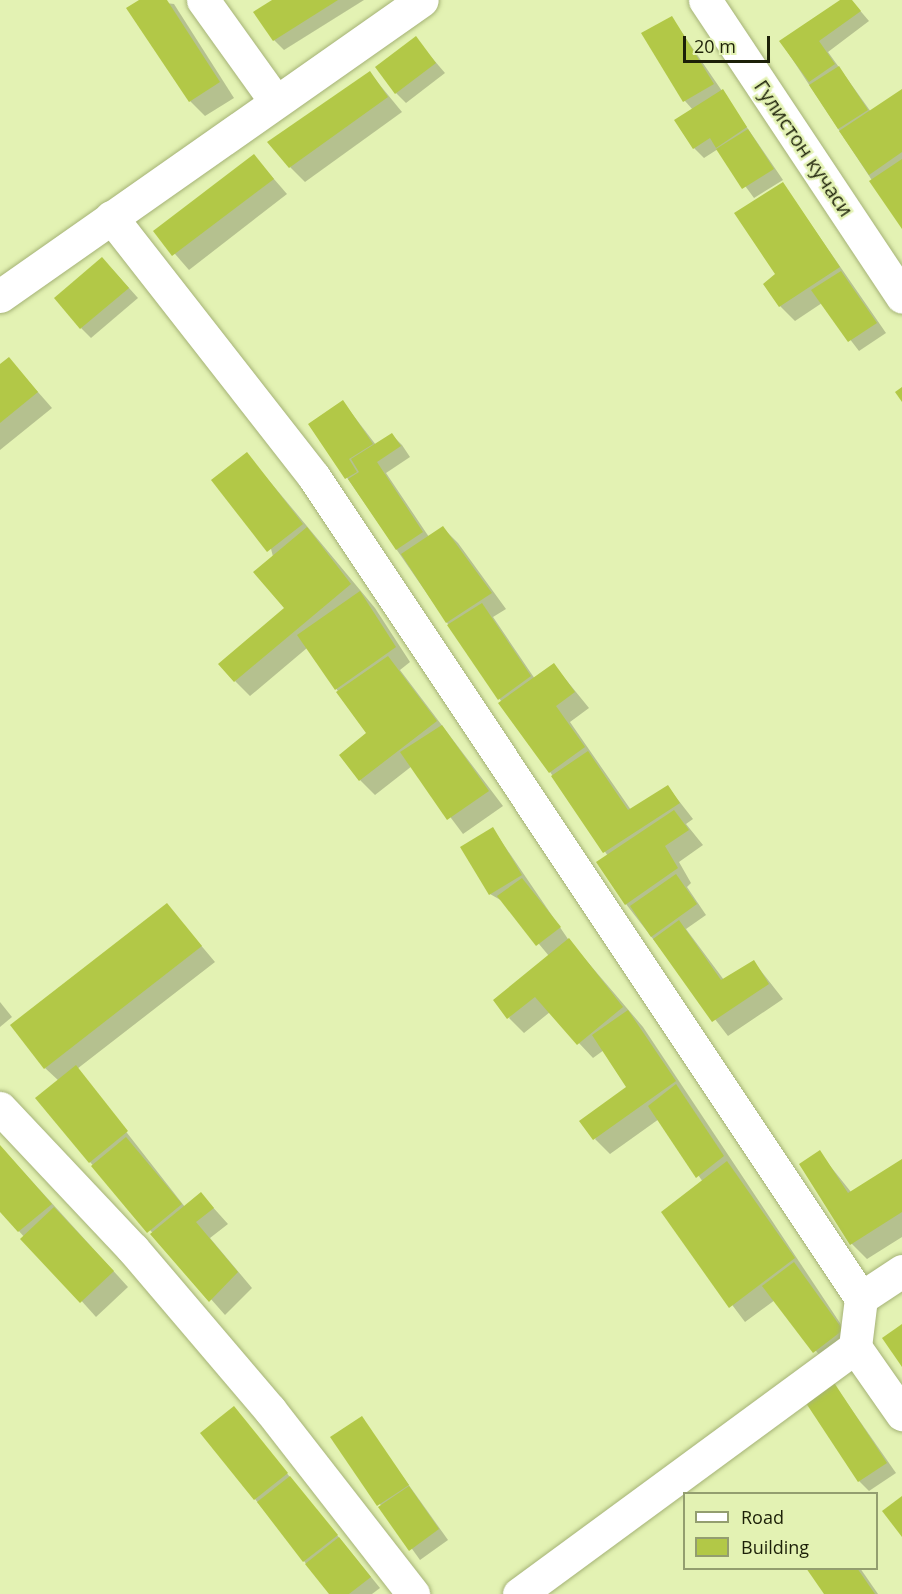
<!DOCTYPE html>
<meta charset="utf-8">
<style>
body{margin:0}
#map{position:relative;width:902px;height:1594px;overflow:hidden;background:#e3f2b3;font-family:"Open Sans",sans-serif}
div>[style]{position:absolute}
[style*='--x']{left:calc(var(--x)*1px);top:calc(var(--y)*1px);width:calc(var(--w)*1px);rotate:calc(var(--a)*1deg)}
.shadow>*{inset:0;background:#0003}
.building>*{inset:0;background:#b2c847}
.roads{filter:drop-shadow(0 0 2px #a5b276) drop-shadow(0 0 2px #a5b276)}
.minor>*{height:33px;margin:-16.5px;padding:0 16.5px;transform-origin:16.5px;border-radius:16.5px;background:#fff}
span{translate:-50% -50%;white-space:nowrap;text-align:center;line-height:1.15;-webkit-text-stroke:5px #e3f2b3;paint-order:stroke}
.street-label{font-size:20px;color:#1c2008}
.legend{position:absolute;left:683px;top:1492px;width:195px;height:78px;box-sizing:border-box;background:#e3f2b3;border:2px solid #939e6f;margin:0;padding:8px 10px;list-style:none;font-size:18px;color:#1c2008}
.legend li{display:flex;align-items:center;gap:12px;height:30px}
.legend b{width:30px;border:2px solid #939e6f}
.scale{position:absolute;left:683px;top:36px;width:87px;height:27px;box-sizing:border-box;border:3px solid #1c2008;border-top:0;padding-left:8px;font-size:18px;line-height:21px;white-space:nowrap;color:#1c2008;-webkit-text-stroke:4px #e3f2b3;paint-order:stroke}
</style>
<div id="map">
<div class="shadow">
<i style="clip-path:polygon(142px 0,174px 4px,234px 98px,205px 116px,190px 101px)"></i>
<i style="clip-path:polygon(275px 0,364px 0,284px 50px,274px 40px)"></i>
<i style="clip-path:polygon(843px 0,851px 0,869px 21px,828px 52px,871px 112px,902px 91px,902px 226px,781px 42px)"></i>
<i style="clip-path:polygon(672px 18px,783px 180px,754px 198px,718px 149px,704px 158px,694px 148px,693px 110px,685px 101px)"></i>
<i style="clip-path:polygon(415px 38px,445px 73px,406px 103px,396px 93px)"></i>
<i style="clip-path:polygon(370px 73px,402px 112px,305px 182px,290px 167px)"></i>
<i style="clip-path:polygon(254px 156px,287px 194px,189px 270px,155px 231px)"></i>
<i style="clip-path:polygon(783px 184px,886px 333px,859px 351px,822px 303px,795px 321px,780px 306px)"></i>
<i style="clip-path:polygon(112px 269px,138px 298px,91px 338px,81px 328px)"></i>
<i style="clip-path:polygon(9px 359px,52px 408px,0 450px,0 366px)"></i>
<i style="clip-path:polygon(343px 402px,376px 445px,392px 435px,402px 445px,410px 457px,386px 473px,429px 537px,443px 528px,458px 543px,506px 609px,493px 617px,535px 679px,554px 665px,589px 708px,570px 722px,631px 810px,668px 787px,693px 819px,686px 824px,703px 845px,679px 862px,691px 883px,687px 887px,706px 915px,686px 929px,724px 980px,754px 962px,783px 999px,728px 1036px,626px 904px,608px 856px,310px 424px)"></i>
<i style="clip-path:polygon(247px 454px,375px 608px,410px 662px,400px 670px,503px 806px,463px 834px,412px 766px,375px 795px,360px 780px,368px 733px,307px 648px,250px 696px,235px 681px,286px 608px)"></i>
<i style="clip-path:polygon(493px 829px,568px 939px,643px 1027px,852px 1341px,825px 1362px,775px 1300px,745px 1322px,663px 1213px,703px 1182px,659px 1119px,610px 1154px,595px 1139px,628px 1087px,604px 1050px,593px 1058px,550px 1012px,524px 1033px,509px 1018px,549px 956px,504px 902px,490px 894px)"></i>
<i style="clip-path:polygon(167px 905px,215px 962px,77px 1069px,185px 1207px,201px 1194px,228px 1224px,210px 1238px,252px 1288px,225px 1315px,90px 1162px,59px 1081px,45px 1068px)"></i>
<i style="clip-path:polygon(0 1002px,12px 1017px,0 1027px)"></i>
<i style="clip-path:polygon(0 1146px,128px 1287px,96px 1317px,0 1210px)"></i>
<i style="clip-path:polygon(819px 1152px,851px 1192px,902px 1161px,902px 1237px,867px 1259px,852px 1244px,801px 1164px)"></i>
<i style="clip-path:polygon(829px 1377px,896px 1473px,869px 1491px,859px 1481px)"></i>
<i style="clip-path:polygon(234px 1408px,380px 1588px,372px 1594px,330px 1594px,255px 1499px)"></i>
<i style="clip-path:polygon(361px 1418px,448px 1540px,420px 1560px,332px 1437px)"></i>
<i style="clip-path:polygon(807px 1568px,860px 1568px,878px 1594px,826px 1594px)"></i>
</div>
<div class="building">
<i style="clip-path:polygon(139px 0,167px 0,220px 82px,189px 102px,126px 8px)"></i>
<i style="clip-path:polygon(272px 0,338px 0,273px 41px,253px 12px)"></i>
<i style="clip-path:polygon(840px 0,852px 0,861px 11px,819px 41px,835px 64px,809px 82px,779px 41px)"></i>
<i style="clip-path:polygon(672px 16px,714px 84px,683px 102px,641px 33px)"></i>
<i style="clip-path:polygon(416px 36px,436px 63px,395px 94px,375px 67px)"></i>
<i style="clip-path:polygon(839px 66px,868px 110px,838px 129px,809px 85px)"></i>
<i style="clip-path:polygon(370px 71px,388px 97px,289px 168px,267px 142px)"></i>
<i style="clip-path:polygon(723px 89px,747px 127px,716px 148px,710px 138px,693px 149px,674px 120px)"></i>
<i style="clip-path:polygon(902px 89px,902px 152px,869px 175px,839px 131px)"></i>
<i style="clip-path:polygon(748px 129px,774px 169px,742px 189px,716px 149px)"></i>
<i style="clip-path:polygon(254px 154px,274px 179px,172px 256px,153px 231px)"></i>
<i style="clip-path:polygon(902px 159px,902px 229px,869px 181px)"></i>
<i style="clip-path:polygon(783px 182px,840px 267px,779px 307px,763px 284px,775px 274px,734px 213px)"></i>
<i style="clip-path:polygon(102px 257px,129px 288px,80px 329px,54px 298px)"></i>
<i style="clip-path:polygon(841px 271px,877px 323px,848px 342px,811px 290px)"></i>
<i style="clip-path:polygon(9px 357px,38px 392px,0 423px,0 364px)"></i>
<i style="clip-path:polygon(902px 387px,902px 402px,895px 392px)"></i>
<i style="clip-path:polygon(343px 400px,373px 444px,349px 459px,357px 472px,345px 479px,308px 424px)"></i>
<i style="clip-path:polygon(392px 433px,401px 446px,377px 462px,423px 532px,396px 550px,348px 479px,359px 472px,351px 459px)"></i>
<i style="clip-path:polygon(247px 452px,303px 524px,267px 552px,211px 480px)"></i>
<i style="clip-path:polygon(443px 526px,492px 593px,446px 623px,401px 554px)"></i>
<i style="clip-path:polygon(307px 527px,351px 584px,234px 682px,218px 664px,284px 608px,253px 572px)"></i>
<i style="clip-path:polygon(360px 591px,396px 647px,335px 690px,297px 635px)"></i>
<i style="clip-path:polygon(482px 603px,531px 676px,498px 700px,447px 625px)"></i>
<i style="clip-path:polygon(388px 656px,437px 721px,359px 781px,339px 755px,366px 733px,336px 692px)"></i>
<i style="clip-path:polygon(554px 663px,575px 692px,556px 706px,585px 747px,549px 773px,498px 703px)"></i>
<i style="clip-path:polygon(442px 725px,489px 791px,447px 820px,400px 752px)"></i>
<i style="clip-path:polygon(588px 751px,628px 810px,668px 785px,680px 803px,603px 853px,551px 776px)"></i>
<i style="clip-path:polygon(674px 810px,689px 830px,665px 846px,678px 868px,625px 905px,596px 862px)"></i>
<i style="clip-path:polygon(493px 827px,522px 875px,489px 895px,460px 847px)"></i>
<i style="clip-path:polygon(676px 874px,697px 904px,651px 937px,630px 906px)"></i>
<i style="clip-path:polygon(522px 878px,561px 927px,536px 946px,497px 896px)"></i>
<i style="clip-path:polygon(167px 903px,202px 946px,44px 1069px,10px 1025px)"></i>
<i style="clip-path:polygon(679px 920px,721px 980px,754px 960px,769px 984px,712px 1022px,653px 939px)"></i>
<i style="clip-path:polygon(569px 938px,623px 1007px,577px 1045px,535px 997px,507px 1019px,493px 1000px)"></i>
<i style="clip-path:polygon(628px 1010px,676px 1081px,593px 1140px,579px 1121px,626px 1087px,592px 1035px)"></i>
<i style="clip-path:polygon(76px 1065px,128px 1131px,89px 1163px,35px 1098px)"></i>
<i style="clip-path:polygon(676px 1084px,724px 1156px,696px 1178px,648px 1106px)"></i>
<i style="clip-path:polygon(126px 1137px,182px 1204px,147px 1233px,91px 1166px)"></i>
<i style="clip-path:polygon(0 1145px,52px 1204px,18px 1232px,0 1212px)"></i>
<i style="clip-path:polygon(820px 1150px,848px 1193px,902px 1159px,902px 1212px,850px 1245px,799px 1164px)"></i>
<i style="clip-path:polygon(727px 1161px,795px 1258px,729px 1308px,661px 1212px)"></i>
<i style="clip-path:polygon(201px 1192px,214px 1208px,196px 1222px,238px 1272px,209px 1302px,150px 1234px)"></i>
<i style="clip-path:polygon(54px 1207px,114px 1271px,80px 1303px,20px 1239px)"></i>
<i style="clip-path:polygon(794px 1262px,843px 1330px,813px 1353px,762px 1286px)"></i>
<i style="clip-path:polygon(902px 1324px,902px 1367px,882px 1338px)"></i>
<i style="clip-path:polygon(829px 1375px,887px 1463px,858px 1482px,800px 1394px)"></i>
<i style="clip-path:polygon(234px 1406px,288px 1473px,254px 1500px,200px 1433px)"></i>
<i style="clip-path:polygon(362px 1416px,409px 1485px,377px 1506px,330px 1437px)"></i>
<i style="clip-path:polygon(290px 1476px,338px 1535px,303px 1562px,257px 1502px)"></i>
<i style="clip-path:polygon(409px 1486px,439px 1529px,409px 1551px,378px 1507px)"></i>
<i style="clip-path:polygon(902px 1496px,902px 1537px,882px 1511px)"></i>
<i style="clip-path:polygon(339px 1537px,371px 1577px,349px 1594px,329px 1594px,305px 1564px)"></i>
<i style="clip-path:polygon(806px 1568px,857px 1568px,875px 1594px,824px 1594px)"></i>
</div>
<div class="roads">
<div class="minor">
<i style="--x:203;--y:0;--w:122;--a:54.4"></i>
<i style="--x:705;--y:0;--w:356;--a:56.4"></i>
<i style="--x:111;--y:217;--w:330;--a:52"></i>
<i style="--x:314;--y:477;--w:987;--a:56.33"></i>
<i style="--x:0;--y:296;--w:515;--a:-35.05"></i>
<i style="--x:0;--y:1108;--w:194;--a:46.7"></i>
<i style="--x:133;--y:1249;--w:211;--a:49.6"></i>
<i style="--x:270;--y:1410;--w:233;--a:52.1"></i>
<i style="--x:861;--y:1298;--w:49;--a:97"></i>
<i style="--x:855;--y:1347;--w:82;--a:55"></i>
<i style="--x:861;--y:1298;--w:49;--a:-33.4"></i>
<i style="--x:519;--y:1594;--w:417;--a:-36.3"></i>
</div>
</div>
<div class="street-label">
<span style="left:804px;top:148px;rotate:56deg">Гулистон кучаси</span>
</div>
<ul class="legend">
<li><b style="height:8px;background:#fff"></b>Road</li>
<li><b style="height:16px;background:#b2c847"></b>Building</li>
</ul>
<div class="scale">20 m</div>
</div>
